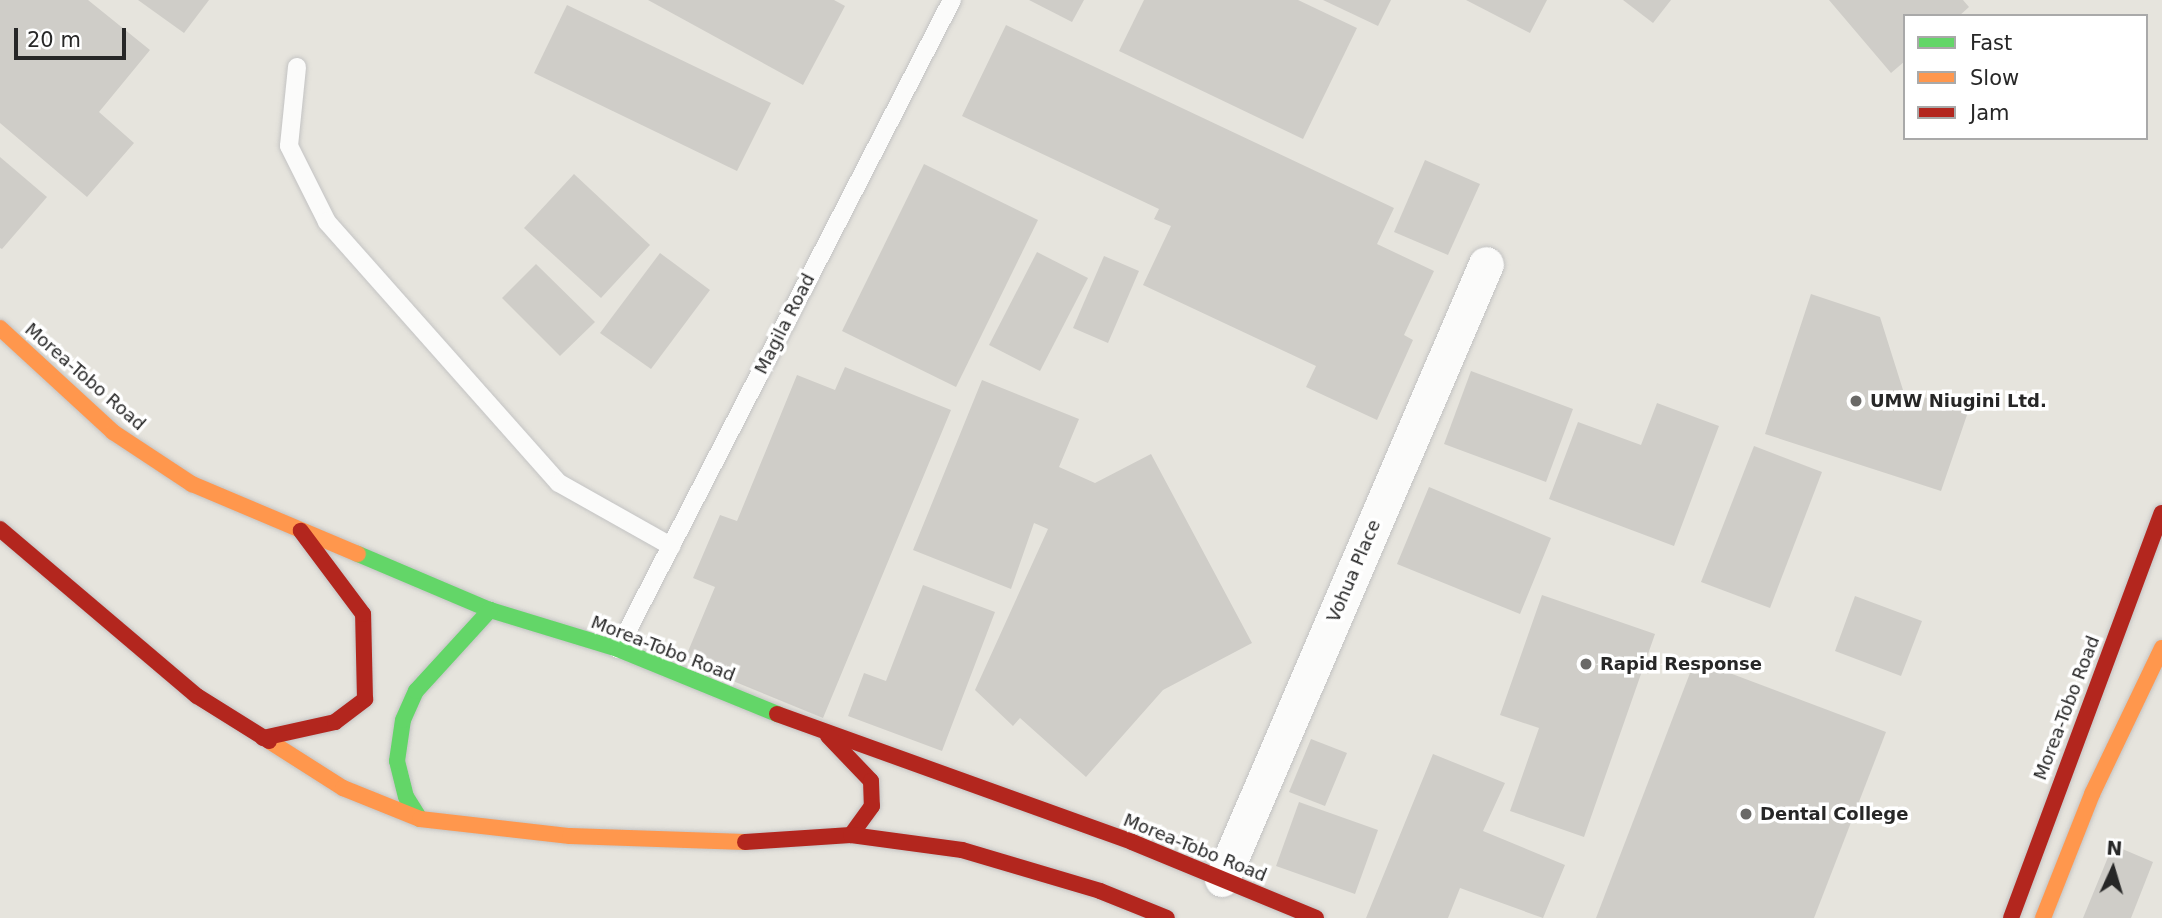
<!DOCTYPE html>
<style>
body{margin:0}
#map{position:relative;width:2162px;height:918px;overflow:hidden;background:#e6e4dd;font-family:"DejaVu Sans",sans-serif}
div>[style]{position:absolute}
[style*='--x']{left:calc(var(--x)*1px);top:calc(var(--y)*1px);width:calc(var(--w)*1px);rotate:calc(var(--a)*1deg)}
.building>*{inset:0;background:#cfcdc8}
.roads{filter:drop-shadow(0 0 2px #c3c3c3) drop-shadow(0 0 2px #c3c3c3)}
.lane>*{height:18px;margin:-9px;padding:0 9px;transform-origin:9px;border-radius:9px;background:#fbfbfa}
.street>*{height:35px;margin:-17.5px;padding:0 17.5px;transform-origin:17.5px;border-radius:17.5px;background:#fbfbfa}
.fast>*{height:16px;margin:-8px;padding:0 8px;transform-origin:8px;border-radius:8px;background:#63d668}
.slow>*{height:16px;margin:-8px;padding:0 8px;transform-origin:8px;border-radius:8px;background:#ff974d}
.jam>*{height:16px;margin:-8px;padding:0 8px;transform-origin:8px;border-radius:8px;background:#b3261e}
.dots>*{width:19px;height:19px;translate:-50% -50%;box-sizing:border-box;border:4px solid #fff;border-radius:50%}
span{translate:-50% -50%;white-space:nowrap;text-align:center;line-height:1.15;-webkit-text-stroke:7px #fff;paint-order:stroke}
.street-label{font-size:18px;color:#272727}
.poi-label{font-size:18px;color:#272727;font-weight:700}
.left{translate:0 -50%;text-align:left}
.legend{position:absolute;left:1903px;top:14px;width:245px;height:126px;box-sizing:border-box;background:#fff;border:2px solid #a9a9a9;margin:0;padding:9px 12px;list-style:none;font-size:21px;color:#272727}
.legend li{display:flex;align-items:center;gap:14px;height:35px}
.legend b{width:35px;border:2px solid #a9a9a9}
.north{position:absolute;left:2078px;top:834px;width:70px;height:70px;-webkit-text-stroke:5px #fff;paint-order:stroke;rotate:4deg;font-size:19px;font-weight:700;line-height:28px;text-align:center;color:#272727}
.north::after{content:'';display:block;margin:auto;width:24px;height:32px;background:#272727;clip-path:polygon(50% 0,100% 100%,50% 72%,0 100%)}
.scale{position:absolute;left:14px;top:28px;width:112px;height:32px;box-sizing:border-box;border:4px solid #272727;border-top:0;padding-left:9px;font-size:21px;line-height:24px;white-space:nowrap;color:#272727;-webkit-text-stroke:5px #fff;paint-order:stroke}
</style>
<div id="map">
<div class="building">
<i style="clip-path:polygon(0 0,88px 0,150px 50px,99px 112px,134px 143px,87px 197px,0 123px)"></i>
<i style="clip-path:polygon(138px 0,209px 0,184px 33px)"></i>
<i style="clip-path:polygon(648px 0,834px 0,845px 6px,803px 85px)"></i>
<i style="clip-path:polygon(1029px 0,1084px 0,1072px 22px)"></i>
<i style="clip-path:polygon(1144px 0,1298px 0,1357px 28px,1303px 139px,1119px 51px)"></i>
<i style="clip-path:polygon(1323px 0,1391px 0,1378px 26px)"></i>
<i style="clip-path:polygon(1466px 0,1547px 0,1530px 33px)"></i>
<i style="clip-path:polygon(1623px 0,1671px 0,1653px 23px)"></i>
<i style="clip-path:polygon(1829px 0,1963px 0,1969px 7px,1959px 16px,1905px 16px,1905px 61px,1891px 73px)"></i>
<i style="clip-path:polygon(567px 5px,771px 103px,737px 171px,534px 73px)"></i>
<i style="clip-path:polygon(1006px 25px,1394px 208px,1377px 244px,1434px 271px,1404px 335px,1413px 340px,1377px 420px,1306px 387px,1316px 366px,1143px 285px,1171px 226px,1154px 219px,1159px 209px,962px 116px)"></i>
<i style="clip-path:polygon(0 157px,47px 197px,2px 249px,0 248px)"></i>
<i style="clip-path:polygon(1425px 160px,1480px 184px,1448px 255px,1394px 232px)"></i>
<i style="clip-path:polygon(924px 164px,1038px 220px,956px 387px,842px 331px)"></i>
<i style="clip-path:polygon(574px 174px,650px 245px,601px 298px,524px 228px)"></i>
<i style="clip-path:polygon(1037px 252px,1088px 278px,1040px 371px,989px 345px)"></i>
<i style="clip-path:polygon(660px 253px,710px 290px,651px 369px,600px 333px)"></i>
<i style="clip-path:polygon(1104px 256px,1139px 271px,1108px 343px,1073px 328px)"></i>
<i style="clip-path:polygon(536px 264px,595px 322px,560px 356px,502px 298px)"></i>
<i style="clip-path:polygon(1811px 294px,1880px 317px,1903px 390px,1968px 412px,1941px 491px,1765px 434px)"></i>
<i style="clip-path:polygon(845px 367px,951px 410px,823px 718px,684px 661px,715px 587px,693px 578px,720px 515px,737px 521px,797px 375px,835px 390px)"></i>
<i style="clip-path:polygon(1471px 371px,1573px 409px,1546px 482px,1444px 444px)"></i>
<i style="clip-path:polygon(982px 380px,1079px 419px,1059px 467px,1095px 483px,1151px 454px,1252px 643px,1163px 690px,1086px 777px,1020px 718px,1013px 726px,975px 690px,1048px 529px,1034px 523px,1011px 589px,913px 550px)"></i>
<i style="clip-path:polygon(1657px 403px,1719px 426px,1674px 546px,1549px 499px,1578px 422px,1641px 445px)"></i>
<i style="clip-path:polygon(1754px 446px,1822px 472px,1770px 608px,1701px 582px)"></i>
<i style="clip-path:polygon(1429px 487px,1551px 538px,1520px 614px,1397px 564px)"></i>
<i style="clip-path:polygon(923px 585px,995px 612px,942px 751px,848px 716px,864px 673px,886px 681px)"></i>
<i style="clip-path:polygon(1542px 595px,1655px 634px,1584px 837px,1510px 811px,1539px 728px,1500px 715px)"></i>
<i style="clip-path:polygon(1855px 596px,1922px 621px,1901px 676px,1835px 651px)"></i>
<i style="clip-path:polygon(1695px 660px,1886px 732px,1814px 918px,1596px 918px)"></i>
<i style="clip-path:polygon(1311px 739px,1347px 753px,1325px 806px,1289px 792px)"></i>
<i style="clip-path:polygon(1433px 754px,1505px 783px,1483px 831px,1565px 865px,1543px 918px,1460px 888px,1448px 918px,1366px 918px)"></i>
<i style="clip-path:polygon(1299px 802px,1378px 830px,1355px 894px,1276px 866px)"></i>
<i style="clip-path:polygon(2113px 845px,2153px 862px,2131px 918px,2083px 918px)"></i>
</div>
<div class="roads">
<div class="lane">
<i style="--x:297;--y:67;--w:79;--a:95.8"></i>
<i style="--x:289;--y:146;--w:85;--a:63.4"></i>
<i style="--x:327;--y:222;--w:349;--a:48.4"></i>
<i style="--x:559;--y:483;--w:129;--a:29.4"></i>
<i style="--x:618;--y:649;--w:730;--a:-62.77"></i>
</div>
<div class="street">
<i style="--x:1222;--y:879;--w:669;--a:-66.77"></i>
</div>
<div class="fast">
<i style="--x:358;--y:554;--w:143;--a:23"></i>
<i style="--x:490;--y:610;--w:134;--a:16.9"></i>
<i style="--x:618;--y:649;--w:172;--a:22.2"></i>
<i style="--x:420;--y:819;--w:26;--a:-122"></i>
<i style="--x:406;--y:797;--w:37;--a:-104"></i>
<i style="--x:397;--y:761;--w:41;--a:-81.7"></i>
<i style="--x:403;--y:720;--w:32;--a:-66"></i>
<i style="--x:416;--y:691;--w:110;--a:-47.6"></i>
</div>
<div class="slow">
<i style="--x:0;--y:328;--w:154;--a:42.6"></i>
<i style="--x:113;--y:432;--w:95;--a:33.4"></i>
<i style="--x:192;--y:484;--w:180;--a:22.9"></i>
<i style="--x:269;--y:741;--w:88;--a:32.4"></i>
<i style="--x:343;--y:788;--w:83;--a:21.9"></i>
<i style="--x:420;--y:819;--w:151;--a:6.5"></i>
<i style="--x:570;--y:836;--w:175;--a:2"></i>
<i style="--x:2043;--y:918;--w:133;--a:-68.4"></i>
<i style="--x:2092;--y:794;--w:162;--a:-64.4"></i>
</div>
<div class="jam">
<i style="--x:0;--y:529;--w:258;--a:40.3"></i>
<i style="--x:197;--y:696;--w:85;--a:32"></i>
<i style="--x:777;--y:714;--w:377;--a:19.8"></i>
<i style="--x:1132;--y:842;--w:199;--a:22.4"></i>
<i style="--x:828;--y:736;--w:62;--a:46.3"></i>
<i style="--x:871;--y:781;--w:25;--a:88"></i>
<i style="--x:872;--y:806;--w:36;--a:126"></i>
<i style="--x:263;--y:738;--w:74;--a:-12.5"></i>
<i style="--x:335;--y:722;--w:38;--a:-37"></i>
<i style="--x:365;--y:699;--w:85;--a:-91.3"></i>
<i style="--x:363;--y:614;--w:104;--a:-126.8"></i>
<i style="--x:745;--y:842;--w:106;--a:-3.8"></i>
<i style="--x:851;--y:835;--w:112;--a:7.7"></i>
<i style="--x:962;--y:850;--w:144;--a:16.5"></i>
<i style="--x:1100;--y:891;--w:72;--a:21.9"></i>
<i style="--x:2011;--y:918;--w:432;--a:-69.6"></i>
</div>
</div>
<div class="dots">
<i style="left:1856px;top:401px;background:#6a6967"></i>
<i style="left:1586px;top:664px;background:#6a6967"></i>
<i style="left:1746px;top:814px;background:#6a6967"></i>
</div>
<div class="street-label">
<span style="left:785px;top:324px;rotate:-63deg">Magila Road</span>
<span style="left:85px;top:377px;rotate:41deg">Morea-Tobo Road</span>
<span style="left:1354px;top:571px;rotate:-67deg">Vohua Place</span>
<span style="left:663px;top:649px;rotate:21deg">Morea-Tobo Road</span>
<span style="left:2067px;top:708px;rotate:-69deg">Morea-Tobo Road</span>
<span style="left:1195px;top:848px;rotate:22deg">Morea-Tobo Road</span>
</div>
<div class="poi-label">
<span class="left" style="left:1870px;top:401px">UMW Niugini Ltd.</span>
<span class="left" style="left:1600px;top:664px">Rapid Response</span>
<span class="left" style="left:1760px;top:814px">Dental College</span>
</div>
<ul class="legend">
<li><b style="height:9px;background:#63d668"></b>Fast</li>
<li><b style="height:9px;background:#ff974d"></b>Slow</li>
<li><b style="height:9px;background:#b3261e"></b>Jam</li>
</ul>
<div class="north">N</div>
<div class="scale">20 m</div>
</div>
